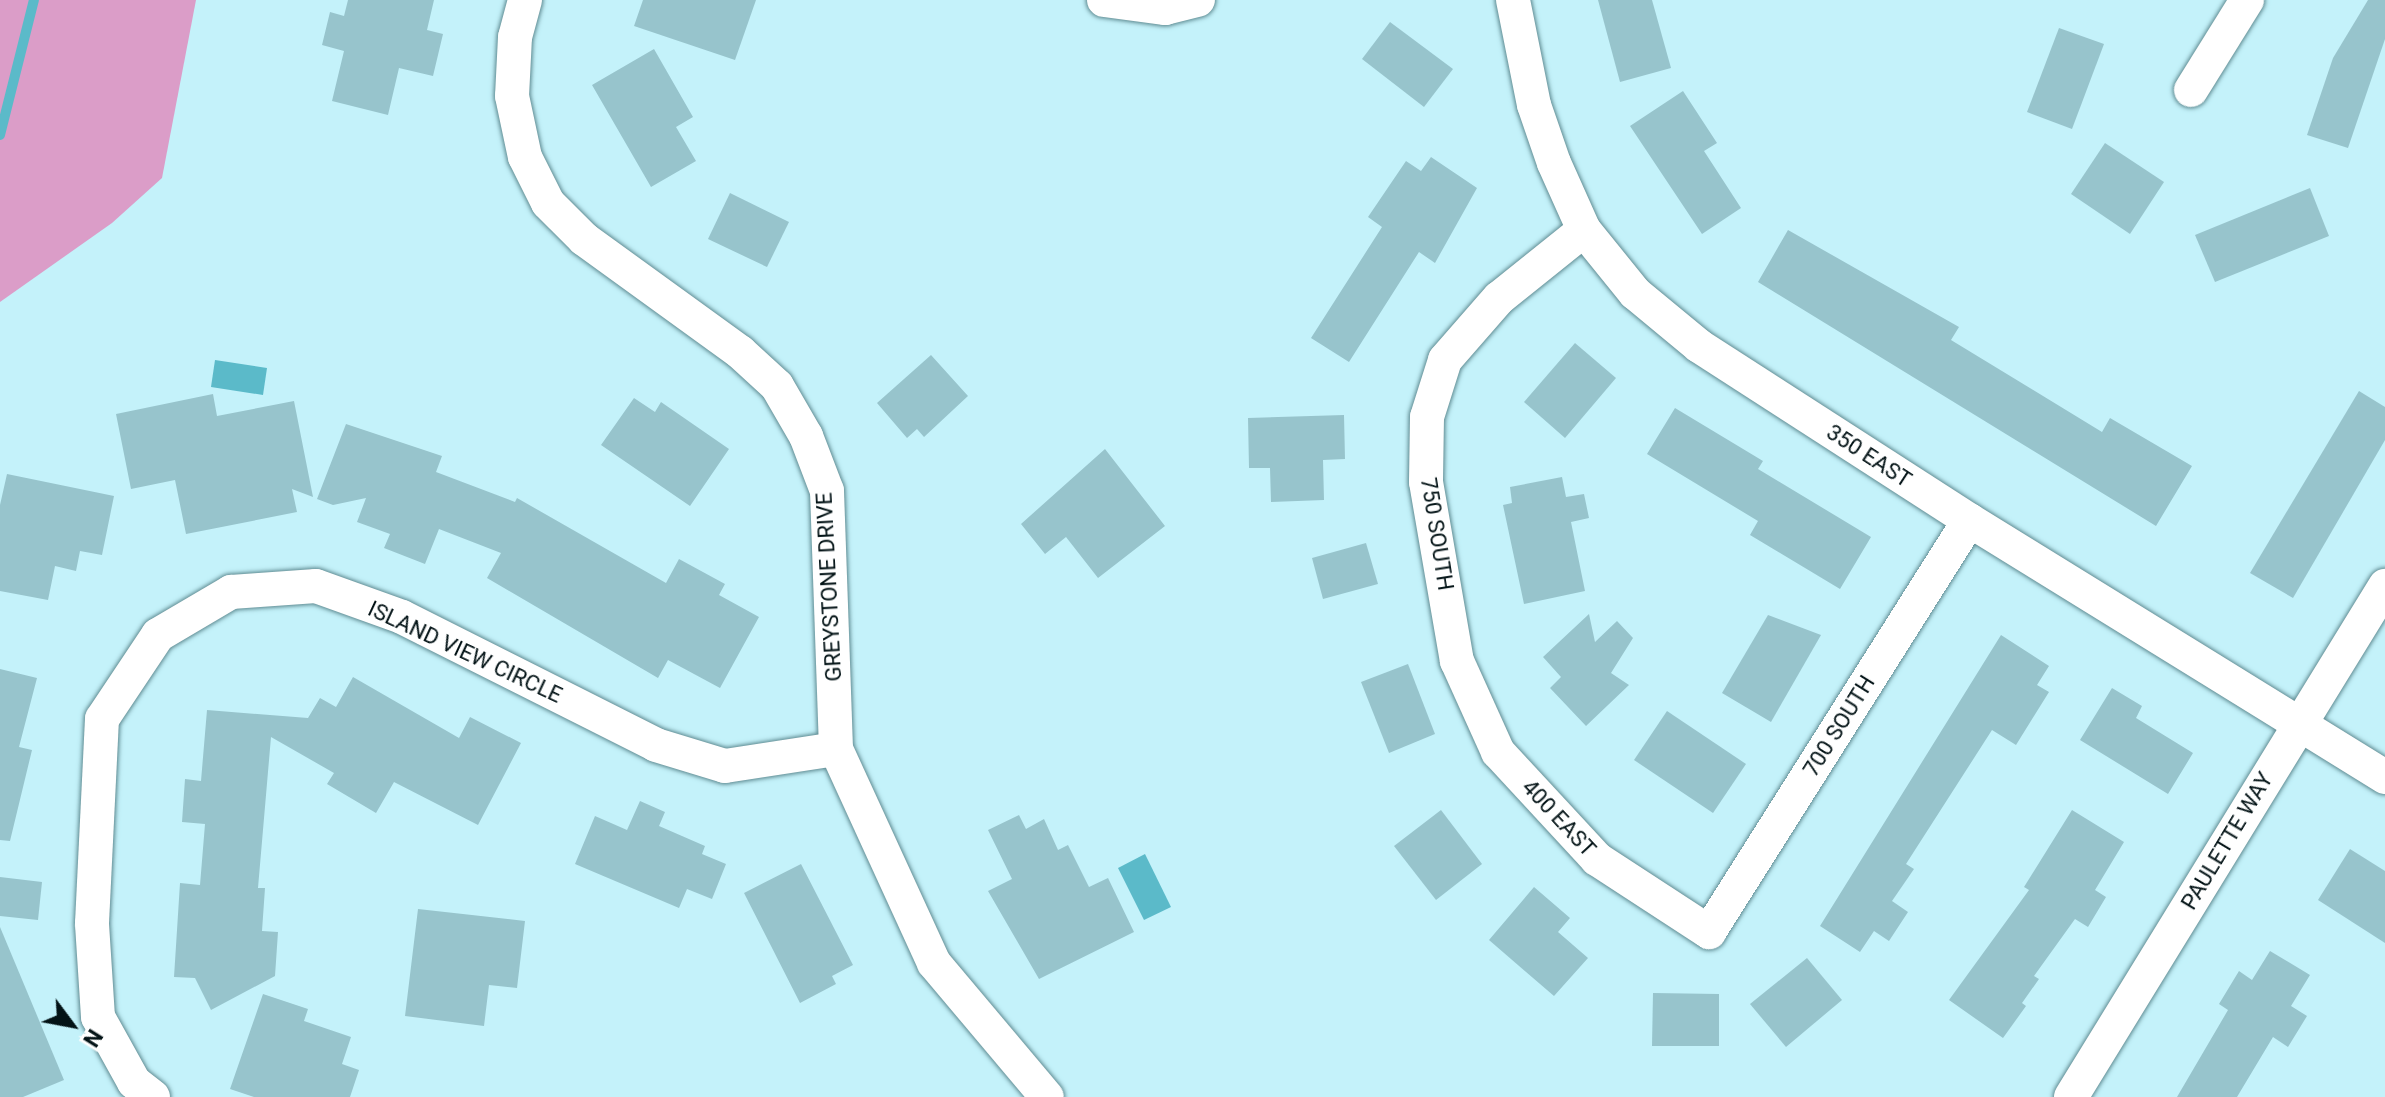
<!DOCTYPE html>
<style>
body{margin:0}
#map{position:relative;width:2385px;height:1097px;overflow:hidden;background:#c4f2fa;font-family:Roboto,sans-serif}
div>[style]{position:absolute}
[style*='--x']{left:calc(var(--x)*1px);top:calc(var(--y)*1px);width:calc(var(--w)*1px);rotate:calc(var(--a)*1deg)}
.forest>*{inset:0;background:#db9dc8}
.water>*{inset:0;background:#5bbac9}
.stream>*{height:10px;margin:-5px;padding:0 5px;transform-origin:5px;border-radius:5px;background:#5bbac9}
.building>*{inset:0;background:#97c4cc}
.roads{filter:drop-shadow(0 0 2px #608c93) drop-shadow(0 0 2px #608c93)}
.minor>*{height:34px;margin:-17px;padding:0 17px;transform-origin:17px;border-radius:17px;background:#fff}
span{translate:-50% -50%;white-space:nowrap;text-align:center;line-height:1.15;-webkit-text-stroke:7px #fff;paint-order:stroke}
.street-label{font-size:22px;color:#031316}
.north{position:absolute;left:32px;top:985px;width:80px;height:80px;-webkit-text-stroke:6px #fff;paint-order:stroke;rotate:122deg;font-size:22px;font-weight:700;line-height:32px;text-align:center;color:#031316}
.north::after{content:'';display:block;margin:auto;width:28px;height:36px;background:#031316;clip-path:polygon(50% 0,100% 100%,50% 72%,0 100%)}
</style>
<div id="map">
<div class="forest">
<i style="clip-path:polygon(0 0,196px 0,162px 178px,112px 223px,0 302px)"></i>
</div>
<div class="water">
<i style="clip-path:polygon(215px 360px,267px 368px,263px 395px,211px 387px)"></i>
<i style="clip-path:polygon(1145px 854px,1171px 907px,1144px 920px,1118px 868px)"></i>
</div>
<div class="stream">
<i style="--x:0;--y:135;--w:139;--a:-75.9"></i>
</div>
<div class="building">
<i style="clip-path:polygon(348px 0,434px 0,427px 30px,443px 34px,433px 76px,399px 68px,388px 115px,332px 101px,344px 51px,322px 45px,330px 12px,344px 16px)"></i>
<i style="clip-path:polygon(643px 0,756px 0,735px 60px,634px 26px)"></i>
<i style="clip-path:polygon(1598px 0,1652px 0,1671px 68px,1620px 82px)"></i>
<i style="clip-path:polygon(2368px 0,2385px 0,2385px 39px,2348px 148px,2307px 135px,2333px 58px)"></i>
<i style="clip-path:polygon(1390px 22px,1453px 69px,1424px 107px,1362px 59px)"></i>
<i style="clip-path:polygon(2059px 28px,2104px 44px,2072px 129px,2027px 112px)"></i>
<i style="clip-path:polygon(654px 49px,693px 117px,676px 127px,696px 161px,651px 187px,592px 85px)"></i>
<i style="clip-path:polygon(1683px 91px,1717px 143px,1704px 151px,1741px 208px,1702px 234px,1630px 126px)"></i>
<i style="clip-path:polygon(2105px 143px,2164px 182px,2130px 234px,2071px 194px)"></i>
<i style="clip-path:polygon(1431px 157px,1477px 188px,1435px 263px,1419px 252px,1349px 362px,1311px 338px,1382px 227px,1368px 217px,1406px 161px,1421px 171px)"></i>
<i style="clip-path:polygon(2310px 188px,2329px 236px,2215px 282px,2195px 235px)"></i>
<i style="clip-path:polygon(730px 193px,789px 222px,767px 267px,708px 239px)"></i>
<i style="clip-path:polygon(1788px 230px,1959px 327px,1951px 340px,2102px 432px,2110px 418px,2192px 466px,2156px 526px,1758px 282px)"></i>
<i style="clip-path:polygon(1575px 343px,1616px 378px,1565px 438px,1524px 402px)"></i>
<i style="clip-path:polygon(931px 355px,968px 396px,924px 437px,917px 429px,907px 438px,877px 403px)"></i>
<i style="clip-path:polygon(2359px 391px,2385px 407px,2385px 440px,2293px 598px,2250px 573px)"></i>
<i style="clip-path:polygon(213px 394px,217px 416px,294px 401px,313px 497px,292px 489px,297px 512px,186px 534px,175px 480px,131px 489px,116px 414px)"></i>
<i style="clip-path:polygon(634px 398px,655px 412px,661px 402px,729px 449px,690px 506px,601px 445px)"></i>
<i style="clip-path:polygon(1675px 408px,1763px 461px,1758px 469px,1871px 537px,1840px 589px,1750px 535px,1758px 521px,1647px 454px)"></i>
<i style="clip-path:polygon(1344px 415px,1345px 459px,1323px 460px,1324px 500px,1271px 502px,1270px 468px,1249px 468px,1248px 418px)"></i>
<i style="clip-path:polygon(346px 424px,442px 456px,436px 472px,515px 502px,517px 498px,666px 583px,679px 559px,725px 584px,719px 595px,759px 617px,720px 688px,668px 660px,658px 678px,487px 578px,501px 553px,439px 529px,425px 564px,384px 548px,390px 534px,357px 522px,366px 498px,333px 505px,317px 499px)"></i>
<i style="clip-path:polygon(1105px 449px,1165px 526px,1098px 578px,1066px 537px,1045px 554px,1021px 524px)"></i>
<i style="clip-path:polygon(7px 474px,114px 496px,102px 555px,80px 551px,76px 571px,55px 566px,48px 600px,0 591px,0 505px)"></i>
<i style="clip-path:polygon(1562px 477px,1566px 497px,1584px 494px,1589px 518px,1571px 522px,1585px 591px,1524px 604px,1503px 505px,1512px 503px,1510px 487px)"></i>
<i style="clip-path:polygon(1366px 543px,1378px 584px,1323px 599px,1312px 558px)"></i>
<i style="clip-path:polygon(1589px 614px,1595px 642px,1617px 621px,1633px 638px,1611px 673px,1629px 685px,1586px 726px,1550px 688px,1561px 677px,1543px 657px)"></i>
<i style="clip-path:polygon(1768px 615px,1821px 635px,1771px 722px,1722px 693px)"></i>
<i style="clip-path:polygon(2001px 635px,2049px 666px,2037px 685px,2049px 692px,2016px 745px,1992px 730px,1906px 864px,1914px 869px,1892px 901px,1908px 912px,1889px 941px,1874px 931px,1860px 952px,1820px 926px)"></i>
<i style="clip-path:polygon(1408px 664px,1435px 734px,1389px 753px,1361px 682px)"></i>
<i style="clip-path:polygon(0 669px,37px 678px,19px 747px,32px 750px,10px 841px,0 840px)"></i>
<i style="clip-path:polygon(353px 677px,459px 738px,470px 717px,521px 743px,478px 825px,394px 782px,376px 813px,327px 784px,334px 773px,271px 737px,258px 888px,265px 888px,262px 931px,278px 932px,275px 976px,211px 1010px,195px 978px,174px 977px,180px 883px,200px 885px,205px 824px,182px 822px,185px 779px,201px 781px,207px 710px,308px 718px,320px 698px,336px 707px)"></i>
<i style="clip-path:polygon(2112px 688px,2142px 706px,2136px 718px,2193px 753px,2168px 794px,2080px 740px)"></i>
<i style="clip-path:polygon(1667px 711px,1746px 764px,1713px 813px,1634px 760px)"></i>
<i style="clip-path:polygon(640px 801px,665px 812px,659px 826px,705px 846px,702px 854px,726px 864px,712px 899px,687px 889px,679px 908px,575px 864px,595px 816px,627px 830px)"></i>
<i style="clip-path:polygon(1441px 810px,1482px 864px,1436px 900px,1394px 846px)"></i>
<i style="clip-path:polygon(2072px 810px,2124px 842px,2095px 890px,2106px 897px,2088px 927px,2075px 919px,2034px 976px,2039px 979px,2022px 1003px,2026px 1006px,2003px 1038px,1949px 1000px,2029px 890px,2024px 887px)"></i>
<i style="clip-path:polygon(1019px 815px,1026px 829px,1044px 819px,1058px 850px,1068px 845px,1089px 887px,1108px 878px,1134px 932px,1039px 979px,988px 891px,1012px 879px,988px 830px)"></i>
<i style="clip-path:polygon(2350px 849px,2385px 871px,2385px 943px,2318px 900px)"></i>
<i style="clip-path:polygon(801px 864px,853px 965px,832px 976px,836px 984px,800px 1003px,744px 893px)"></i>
<i style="clip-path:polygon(0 877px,42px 882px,38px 920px,0 916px)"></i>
<i style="clip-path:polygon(1534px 887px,1570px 918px,1558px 932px,1588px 958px,1554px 996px,1489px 940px)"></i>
<i style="clip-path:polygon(418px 909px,525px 921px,517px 988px,489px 985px,484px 1026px,405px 1016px)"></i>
<i style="clip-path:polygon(0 927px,64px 1080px,23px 1097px,0 1097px)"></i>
<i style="clip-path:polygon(2270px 951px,2310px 975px,2291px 1006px,2307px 1016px,2288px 1047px,2273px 1037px,2237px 1097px,2177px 1097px,2228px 1010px,2219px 1004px,2239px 971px,2252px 980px)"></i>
<i style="clip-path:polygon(1807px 958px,1842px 1000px,1786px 1047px,1750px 1004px)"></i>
<i style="clip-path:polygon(1653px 993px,1719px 994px,1719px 1046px,1652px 1046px)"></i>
<i style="clip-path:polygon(263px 994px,308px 1009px,304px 1021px,351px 1037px,342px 1064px,359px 1070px,350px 1097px,254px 1097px,230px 1089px)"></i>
</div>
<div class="roads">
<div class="minor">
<i style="--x:525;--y:0;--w:38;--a:105"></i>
<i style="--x:515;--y:37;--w:59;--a:92.9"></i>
<i style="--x:512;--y:96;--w:62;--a:78"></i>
<i style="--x:525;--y:157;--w:51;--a:63.4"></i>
<i style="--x:548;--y:203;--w:51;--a:45"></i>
<i style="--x:584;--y:239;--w:193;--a:35.9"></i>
<i style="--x:740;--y:352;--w:50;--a:42.6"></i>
<i style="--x:777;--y:386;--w:58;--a:59.9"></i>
<i style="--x:806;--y:436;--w:59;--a:69.1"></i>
<i style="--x:827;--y:491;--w:258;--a:88"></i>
<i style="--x:836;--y:749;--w:235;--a:65.4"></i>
<i style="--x:934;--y:963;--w:175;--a:49.9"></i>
<i style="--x:1104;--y:0;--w:62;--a:7.5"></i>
<i style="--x:1165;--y:8;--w:34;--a:-14"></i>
<i style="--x:1513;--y:0;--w:107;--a:78.7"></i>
<i style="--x:1534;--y:105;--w:61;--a:71"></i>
<i style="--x:1554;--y:163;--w:73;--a:65.9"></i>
<i style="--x:1584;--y:230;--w:81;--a:51"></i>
<i style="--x:1635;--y:293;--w:83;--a:39.6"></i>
<i style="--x:1699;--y:346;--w:321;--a:32.8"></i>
<i style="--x:1969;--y:520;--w:489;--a:31.7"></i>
<i style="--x:2191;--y:90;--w:106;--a:-58.1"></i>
<i style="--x:1584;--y:230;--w:109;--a:141.3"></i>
<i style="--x:1499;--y:298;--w:82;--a:131.1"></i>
<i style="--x:1445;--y:360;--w:60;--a:107.5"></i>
<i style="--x:1427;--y:417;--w:65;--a:90.9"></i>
<i style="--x:1426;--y:482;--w:182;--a:80.2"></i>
<i style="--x:1457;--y:661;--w:100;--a:65.7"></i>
<i style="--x:1498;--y:752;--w:146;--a:47.2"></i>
<i style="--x:1597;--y:859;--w:134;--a:33.1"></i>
<i style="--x:1709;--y:932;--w:487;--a:-57.7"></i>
<i style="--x:153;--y:1097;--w:24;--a:-142"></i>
<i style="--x:134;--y:1082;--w:74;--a:-119"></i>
<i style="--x:98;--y:1017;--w:94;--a:-93.7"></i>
<i style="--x:92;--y:923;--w:204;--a:-87.2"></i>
<i style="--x:102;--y:719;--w:101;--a:-56.3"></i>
<i style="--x:158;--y:635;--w:85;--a:-30.5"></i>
<i style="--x:231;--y:592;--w:85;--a:-4"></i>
<i style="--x:316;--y:586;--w:91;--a:19.8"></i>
<i style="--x:402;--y:617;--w:284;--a:26.7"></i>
<i style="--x:656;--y:745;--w:72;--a:16.9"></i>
<i style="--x:725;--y:766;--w:112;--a:-8.7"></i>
<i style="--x:2071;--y:1097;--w:600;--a:-58.43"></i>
</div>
</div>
<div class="street-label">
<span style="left:1869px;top:456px;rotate:33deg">350 EAST</span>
<span style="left:1437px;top:534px;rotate:81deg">750 SOUTH</span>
<span style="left:829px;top:587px;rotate:-93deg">GREYSTONE DRIVE</span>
<span style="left:465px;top:652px;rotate:25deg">ISLAND VIEW CIRCLE</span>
<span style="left:1839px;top:726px;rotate:-58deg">700 SOUTH</span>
<span style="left:1559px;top:818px;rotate:47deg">400 EAST</span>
<span style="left:2227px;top:841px;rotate:-59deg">PAULETTE WAY</span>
</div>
<div class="north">N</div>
</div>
